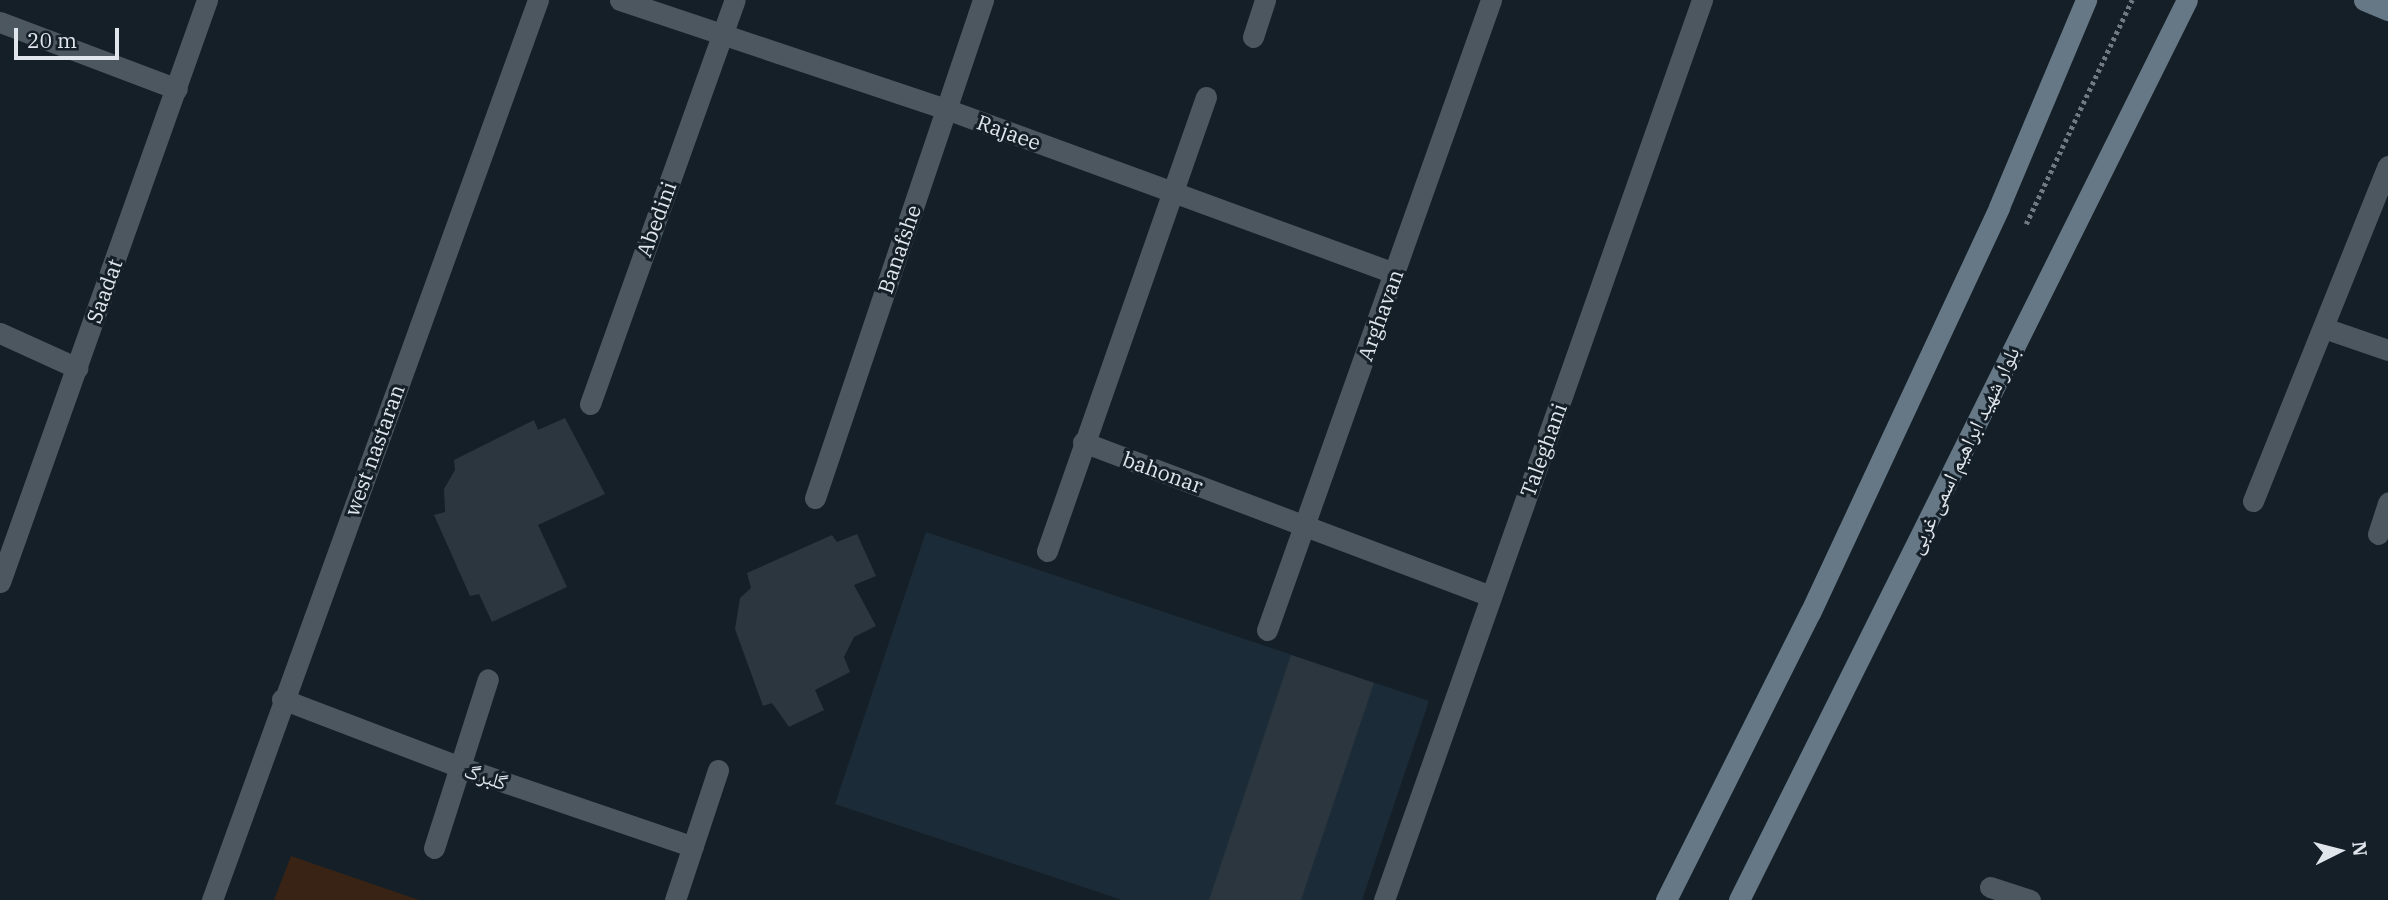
<!DOCTYPE html>
<meta charset="utf-8">
<style>
body{margin:0}
#map{position:relative;width:2388px;height:900px;overflow:hidden;background:#151f28;font-family:"IBM Plex Serif","Noto Naskh Arabic",serif}
div>[style]{position:absolute}
[style*='--x']{left:calc(var(--x)*1px);top:calc(var(--y)*1px);width:calc(var(--w)*1px);rotate:calc(var(--a)*1deg)}
.built>*{inset:0;background:#1c2b38}
.green>*{inset:0;background:#382314}
.building>*{inset:0;background:#2b363f}
.path>*{height:4.5px;margin-top:-2.25px;transform-origin:0;background:repeating-linear-gradient(90deg,#717981 0 3.5px,transparent 0 7px)}
.street>*{height:21px;margin:-10.5px;padding:0 10.5px;transform-origin:10.5px;border-radius:10.5px;background:#4c5760}
.secondary>*{height:21px;margin:-10.5px;padding:0 10.5px;transform-origin:10.5px;border-radius:10.5px;background:#667886}
span{translate:-50% -50%;white-space:nowrap;text-align:center;line-height:1.15;-webkit-text-stroke:6px #151f28;paint-order:stroke}
.street-label{font-size:21px;color:#e0e6ec}
.north{position:absolute;left:2304px;top:816px;width:70px;height:70px;-webkit-text-stroke:5px #151f28;paint-order:stroke;rotate:84deg;font-size:19px;font-weight:700;line-height:28px;text-align:center;color:#e0e6ec}
.north::after{content:'';display:block;margin:auto;width:24px;height:32px;background:#e0e6ec;clip-path:polygon(50% 0,100% 100%,50% 72%,0 100%)}
.scale{position:absolute;left:14px;top:28px;width:105px;height:32px;box-sizing:border-box;border:4px solid #e0e6ec;border-top:0;padding-left:9px;font-size:21px;line-height:24px;white-space:nowrap;color:#e0e6ec;-webkit-text-stroke:5px #151f28;paint-order:stroke}
</style>
<div id="map">
<div class="built">
<i style="clip-path:polygon(926px 532px,1429px 701px,1362px 900px,1122px 900px,835px 804px)"></i>
</div>
<div class="green">
<i style="clip-path:polygon(291px 856px,419px 900px,274px 900px)"></i>
</div>
<div class="building">
<i style="clip-path:polygon(565px 418px,605px 494px,538px 525px,567px 587px,492px 622px,479px 594px,470px 596px,434px 515px,445px 512px,444px 489px,455px 470px,454px 460px,534px 420px,538px 430px)"></i>
<i style="clip-path:polygon(857px 534px,876px 576px,854px 585px,876px 626px,854px 637px,844px 657px,850px 672px,815px 690px,824px 710px,789px 727px,772px 703px,763px 706px,735px 629px,740px 598px,751px 588px,747px 573px,832px 535px,837px 542px)"></i>
<i style="clip-path:polygon(1291px 655px,1374px 683px,1301px 900px,1209px 900px)"></i>
</div>
<div class="path">
<i style="--x:2026;--y:224;--w:248;--a:-64.7"></i>
</div>
<div class="street">
<i style="--x:620;--y:0;--w:344;--a:18.5"></i>
<i style="--x:946;--y:109;--w:478;--a:20.1"></i>
<i style="--x:0;--y:22;--w:189;--a:20.7"></i>
<i style="--x:1253;--y:37;--w:39;--a:-72"></i>
<i style="--x:2324;--y:328;--w:68;--a:19"></i>
<i style="--x:0;--y:333;--w:85;--a:24.4"></i>
<i style="--x:590;--y:404;--w:429;--a:-70.3"></i>
<i style="--x:1083;--y:442;--w:436;--a:20.7"></i>
<i style="--x:815;--y:498;--w:526;--a:-71.36"></i>
<i style="--x:2253;--y:501;--w:361;--a:-68.1"></i>
<i style="--x:2378;--y:534;--w:33;--a:-72"></i>
<i style="--x:1047;--y:551;--w:481;--a:-70.7"></i>
<i style="--x:0;--y:582;--w:618;--a:-70.42"></i>
<i style="--x:1267;--y:630;--w:669;--a:-70.43"></i>
<i style="--x:282;--y:699;--w:191;--a:20.9"></i>
<i style="--x:460;--y:767;--w:246;--a:18.9"></i>
<i style="--x:434;--y:848;--w:177;--a:-72.3"></i>
<i style="--x:1990;--y:887;--w:42;--a:18"></i>
<i style="--x:212;--y:900;--w:957;--a:-70.09"></i>
<i style="--x:675;--y:900;--w:137;--a:-71.7"></i>
<i style="--x:1384;--y:900;--w:955;--a:-70.54"></i>
</div>
<div class="secondary">
<i style="--x:2364;--y:0;--w:26;--a:23"></i>
<i style="--x:1666;--y:900;--w:321;--a:-63.4"></i>
<i style="--x:1810;--y:613;--w:448;--a:-65"></i>
<i style="--x:1999;--y:207;--w:225;--a:-67.2"></i>
<i style="--x:1739;--y:900;--w:1005;--a:-63.54"></i>
</div>
<div class="street-label">
<span style="left:1009px;top:132px;rotate:20deg">Rajaee</span>
<span style="left:656px;top:219px;rotate:-70deg">Abedini</span>
<span style="left:899px;top:249px;rotate:-71deg">Banafshe</span>
<span style="left:104px;top:291px;rotate:-70deg">Saadat</span>
<span style="left:1380px;top:315px;rotate:-70deg">Arghavan</span>
<span style="left:374px;top:450px;rotate:-70deg">west nastaran</span>
<span style="left:1543px;top:450px;rotate:-70deg">Taleghani</span>
<span style="left:1963px;top:450px;rotate:-64deg">بلوار شهید ابراهیم اسمی غربی</span>
<span style="left:1163px;top:472px;rotate:20deg">bahonar</span>
<span style="left:486px;top:776px;rotate:19deg">گلبرگ</span>
</div>
<div class="north">N</div>
<div class="scale">20 m</div>
</div>
